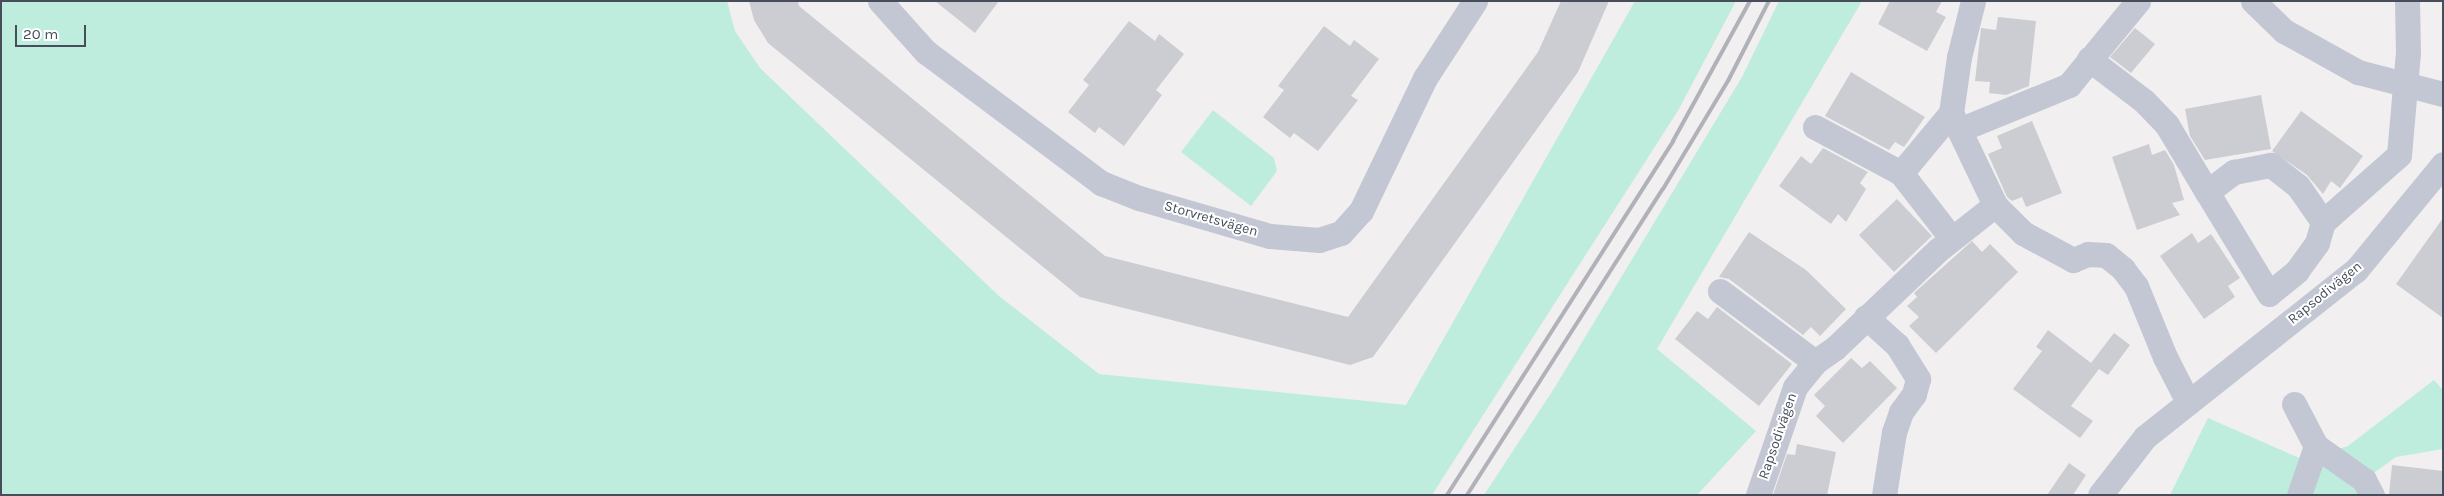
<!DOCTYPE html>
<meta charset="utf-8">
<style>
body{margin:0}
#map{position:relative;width:2444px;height:496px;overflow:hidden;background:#f1efef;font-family:Karla,sans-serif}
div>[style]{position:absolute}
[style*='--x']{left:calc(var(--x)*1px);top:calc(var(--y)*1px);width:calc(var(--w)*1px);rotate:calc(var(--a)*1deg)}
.green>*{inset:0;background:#bfeddd}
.building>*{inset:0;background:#cccdd3}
.minor>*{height:25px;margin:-12.5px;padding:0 12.5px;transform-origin:12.5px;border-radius:12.5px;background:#c3c7d3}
.rail>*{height:4px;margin:-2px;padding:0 2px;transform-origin:2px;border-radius:2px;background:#b1b2b9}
span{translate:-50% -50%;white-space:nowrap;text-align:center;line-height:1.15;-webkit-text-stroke:4px #fff;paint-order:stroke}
.street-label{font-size:14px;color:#474d5b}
.frame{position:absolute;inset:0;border:2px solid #474d5b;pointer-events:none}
.scale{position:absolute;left:15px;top:25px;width:71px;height:22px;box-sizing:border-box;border:2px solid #474d5b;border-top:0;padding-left:6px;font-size:15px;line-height:18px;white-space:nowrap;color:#474d5b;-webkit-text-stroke:4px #fff;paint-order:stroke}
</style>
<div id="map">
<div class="green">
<i style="clip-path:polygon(1px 1px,727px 1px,735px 31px,760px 68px,999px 296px,1099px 374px,1406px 405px,1635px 1px,1736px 1px,1679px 109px,1432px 495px,1px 495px)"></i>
<i style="clip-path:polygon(1779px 1px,1862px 1px,1657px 349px,1756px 431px,1697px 495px,1484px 495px,1555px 387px,1742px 77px)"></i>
<i style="clip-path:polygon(1213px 110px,1274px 158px,1277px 171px,1251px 206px,1181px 152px)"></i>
<i style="clip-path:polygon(2434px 380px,2443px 390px,2443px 449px,2396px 457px,2364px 480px,2361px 495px,2170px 495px,2208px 418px,2304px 460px,2348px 446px)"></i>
</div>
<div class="building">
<i style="clip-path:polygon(749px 1px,798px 1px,799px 6px,1105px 256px,1348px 317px,1538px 52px,1561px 1px,1609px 1px,1578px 72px,1373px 357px,1350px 365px,1080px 297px,768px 43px,754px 20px)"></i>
<i style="clip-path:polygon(935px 1px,999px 1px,975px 33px)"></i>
<i style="clip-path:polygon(1890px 1px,1942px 1px,1936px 12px,1946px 17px,1927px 51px,1878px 24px)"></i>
<i style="clip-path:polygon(1998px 17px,2036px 21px,2029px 86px,2006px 95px,1989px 93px,1990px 82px,1975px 81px,1981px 28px,1996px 30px)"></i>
<i style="clip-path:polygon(1129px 21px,1155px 41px,1159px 34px,1184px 54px,1156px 90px,1162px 95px,1124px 146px,1099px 127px,1095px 133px,1068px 112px,1089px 85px,1083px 80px)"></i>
<i style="clip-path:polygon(1324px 26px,1350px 46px,1354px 40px,1379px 59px,1351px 96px,1358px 100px,1318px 151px,1294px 133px,1290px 138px,1263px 117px,1284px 90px,1278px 86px)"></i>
<i style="clip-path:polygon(2135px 28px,2155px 44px,2131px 73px,2110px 57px)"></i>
<i style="clip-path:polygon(1851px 72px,1925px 117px,1904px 147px,1895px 142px,1889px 150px,1825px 116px)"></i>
<i style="clip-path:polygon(2261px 95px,2271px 149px,2205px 160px,2190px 136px,2185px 109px)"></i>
<i style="clip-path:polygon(2301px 111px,2363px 156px,2340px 188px,2331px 181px,2323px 194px,2307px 175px,2272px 151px)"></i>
<i style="clip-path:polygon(2032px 121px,2062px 193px,2026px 207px,2022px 197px,2012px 201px,2007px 197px,1988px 154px,2002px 148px,1997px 136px)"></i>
<i style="clip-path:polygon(2149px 144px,2152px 155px,2165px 150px,2174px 165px,2184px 200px,2172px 203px,2180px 215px,2137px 230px,2112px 157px)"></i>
<i style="clip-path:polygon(1823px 148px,1868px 172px,1860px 183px,1866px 189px,1846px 222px,1838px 214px,1831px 224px,1779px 186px,1801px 156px,1811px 164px)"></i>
<i style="clip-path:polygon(1897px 199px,1932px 236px,1894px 272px,1859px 235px)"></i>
<i style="clip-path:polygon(2443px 218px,2443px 318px,2396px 284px)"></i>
<i style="clip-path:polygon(1749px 232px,1806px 270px,1846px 309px,1820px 336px,1811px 327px,1803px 335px,1729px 279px,1719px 277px)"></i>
<i style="clip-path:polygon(2192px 233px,2198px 243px,2211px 234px,2240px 278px,2228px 286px,2235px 297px,2204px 319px,2160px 256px)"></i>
<i style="clip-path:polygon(1972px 241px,1982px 252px,1990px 244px,2018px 272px,1936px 353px,1909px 326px,1919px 317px,1907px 306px,1917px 297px,1914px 293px)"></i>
<i style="clip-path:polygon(1717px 307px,1792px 364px,1759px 406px,1675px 339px,1697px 311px,1708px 319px)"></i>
<i style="clip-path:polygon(2048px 330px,2091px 363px,2114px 333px,2130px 345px,2108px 375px,2099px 369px,2071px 406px,2093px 421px,2080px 438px,2013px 389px,2042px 351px,2036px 347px)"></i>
<i style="clip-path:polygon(1851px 358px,1862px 368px,1870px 361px,1897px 388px,1843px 443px,1816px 416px,1825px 406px,1814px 395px)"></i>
<i style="clip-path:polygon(1797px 444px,1836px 452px,1827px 495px,1773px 495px,1787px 454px,1795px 455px)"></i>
<i style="clip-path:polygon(2069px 463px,2086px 475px,2073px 495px,2047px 495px)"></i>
<i style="clip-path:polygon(2392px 465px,2443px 471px,2443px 495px,2389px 495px)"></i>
</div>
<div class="minor">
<i style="--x:880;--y:1;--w:69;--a:48"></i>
<i style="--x:926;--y:52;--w:219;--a:36.8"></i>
<i style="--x:1101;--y:183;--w:41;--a:21.5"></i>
<i style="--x:1139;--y:198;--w:136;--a:16.2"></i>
<i style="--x:1270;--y:236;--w:49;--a:4.7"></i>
<i style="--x:1319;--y:240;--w:23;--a:-18"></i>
<i style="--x:1341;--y:233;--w:30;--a:-48"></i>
<i style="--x:1361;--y:211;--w:148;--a:-64.3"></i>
<i style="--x:1425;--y:78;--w:92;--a:-57"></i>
<i style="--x:1973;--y:1;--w:58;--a:104"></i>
<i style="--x:1959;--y:57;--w:57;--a:98.1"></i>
<i style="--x:1951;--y:113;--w:102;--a:64.4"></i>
<i style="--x:1995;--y:205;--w:40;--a:45"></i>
<i style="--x:2023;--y:233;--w:57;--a:28.4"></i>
<i style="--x:2073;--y:260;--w:16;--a:-22"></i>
<i style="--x:2088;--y:254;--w:18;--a:3"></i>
<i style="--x:2106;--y:255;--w:22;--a:39"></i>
<i style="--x:2123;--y:269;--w:21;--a:53"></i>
<i style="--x:2136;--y:286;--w:77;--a:67.8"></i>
<i style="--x:2165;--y:357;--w:51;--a:62.9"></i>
<i style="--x:2253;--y:1;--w:43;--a:44.1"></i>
<i style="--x:2284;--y:31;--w:85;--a:29"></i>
<i style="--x:2358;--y:72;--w:88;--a:14.5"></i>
<i style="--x:2089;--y:59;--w:69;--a:37.4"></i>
<i style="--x:2144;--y:101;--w:33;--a:46"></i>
<i style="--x:2167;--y:125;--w:78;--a:59.2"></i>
<i style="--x:1815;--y:127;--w:98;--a:28.1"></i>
<i style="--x:1901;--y:173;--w:83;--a:52.3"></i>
<i style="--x:1959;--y:130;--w:119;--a:-22.2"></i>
<i style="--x:2069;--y:85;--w:109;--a:-50.6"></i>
<i style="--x:1901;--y:173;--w:78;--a:-50.2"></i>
<i style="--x:2323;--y:222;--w:22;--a:106"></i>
<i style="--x:2317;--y:243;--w:34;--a:126"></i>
<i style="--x:2297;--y:271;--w:36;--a:141"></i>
<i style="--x:2269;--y:294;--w:119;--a:-121.3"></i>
<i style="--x:2207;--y:192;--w:34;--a:-37"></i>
<i style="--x:2234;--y:172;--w:38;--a:-11"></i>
<i style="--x:2271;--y:165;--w:34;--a:38"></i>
<i style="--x:2298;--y:186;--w:44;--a:55.2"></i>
<i style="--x:2323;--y:222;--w:101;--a:-41.4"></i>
<i style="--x:2399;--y:155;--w:102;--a:-85"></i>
<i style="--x:2408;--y:53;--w:52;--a:-91.1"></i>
<i style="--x:1720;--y:291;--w:119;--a:36.8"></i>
<i style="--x:1866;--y:317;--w:42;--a:42.1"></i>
<i style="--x:1897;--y:345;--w:40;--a:58"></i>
<i style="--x:1918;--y:379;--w:16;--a:105"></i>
<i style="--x:1914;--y:394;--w:22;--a:126"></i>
<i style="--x:1901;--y:412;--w:21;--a:109"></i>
<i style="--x:1894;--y:432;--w:64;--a:99"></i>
<i style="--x:2294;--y:404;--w:47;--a:62.4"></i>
<i style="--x:2316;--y:446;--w:59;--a:35.3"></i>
<i style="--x:2364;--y:480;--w:17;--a:62"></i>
<i style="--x:1758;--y:495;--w:114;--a:-71.1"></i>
<i style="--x:1795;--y:387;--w:32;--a:-51"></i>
<i style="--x:1815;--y:362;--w:24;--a:-35"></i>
<i style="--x:1835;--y:348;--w:142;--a:-43.6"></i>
<i style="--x:1938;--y:250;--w:73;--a:-38.3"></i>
<i style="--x:2100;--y:495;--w:73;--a:-52.2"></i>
<i style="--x:2145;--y:437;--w:269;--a:-38.4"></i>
<i style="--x:2356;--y:270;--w:137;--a:-50.6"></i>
<i style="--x:2299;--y:495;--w:52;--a:-70.9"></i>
</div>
<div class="rail">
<i style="--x:1447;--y:495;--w:420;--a:-57.4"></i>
<i style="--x:1673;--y:141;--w:160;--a:-61.2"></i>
<i style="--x:1467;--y:495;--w:363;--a:-57.4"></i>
<i style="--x:1663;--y:189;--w:128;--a:-59"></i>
<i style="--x:1729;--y:79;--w:88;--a:-62.9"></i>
</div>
<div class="street-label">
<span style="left:1211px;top:219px;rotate:16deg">Storvretsvägen</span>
<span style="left:2325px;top:293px;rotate:-39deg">Rapsodivägen</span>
<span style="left:1778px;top:436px;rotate:-71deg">Rapsodivägen</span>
</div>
<div class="frame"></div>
<div class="scale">20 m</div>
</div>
